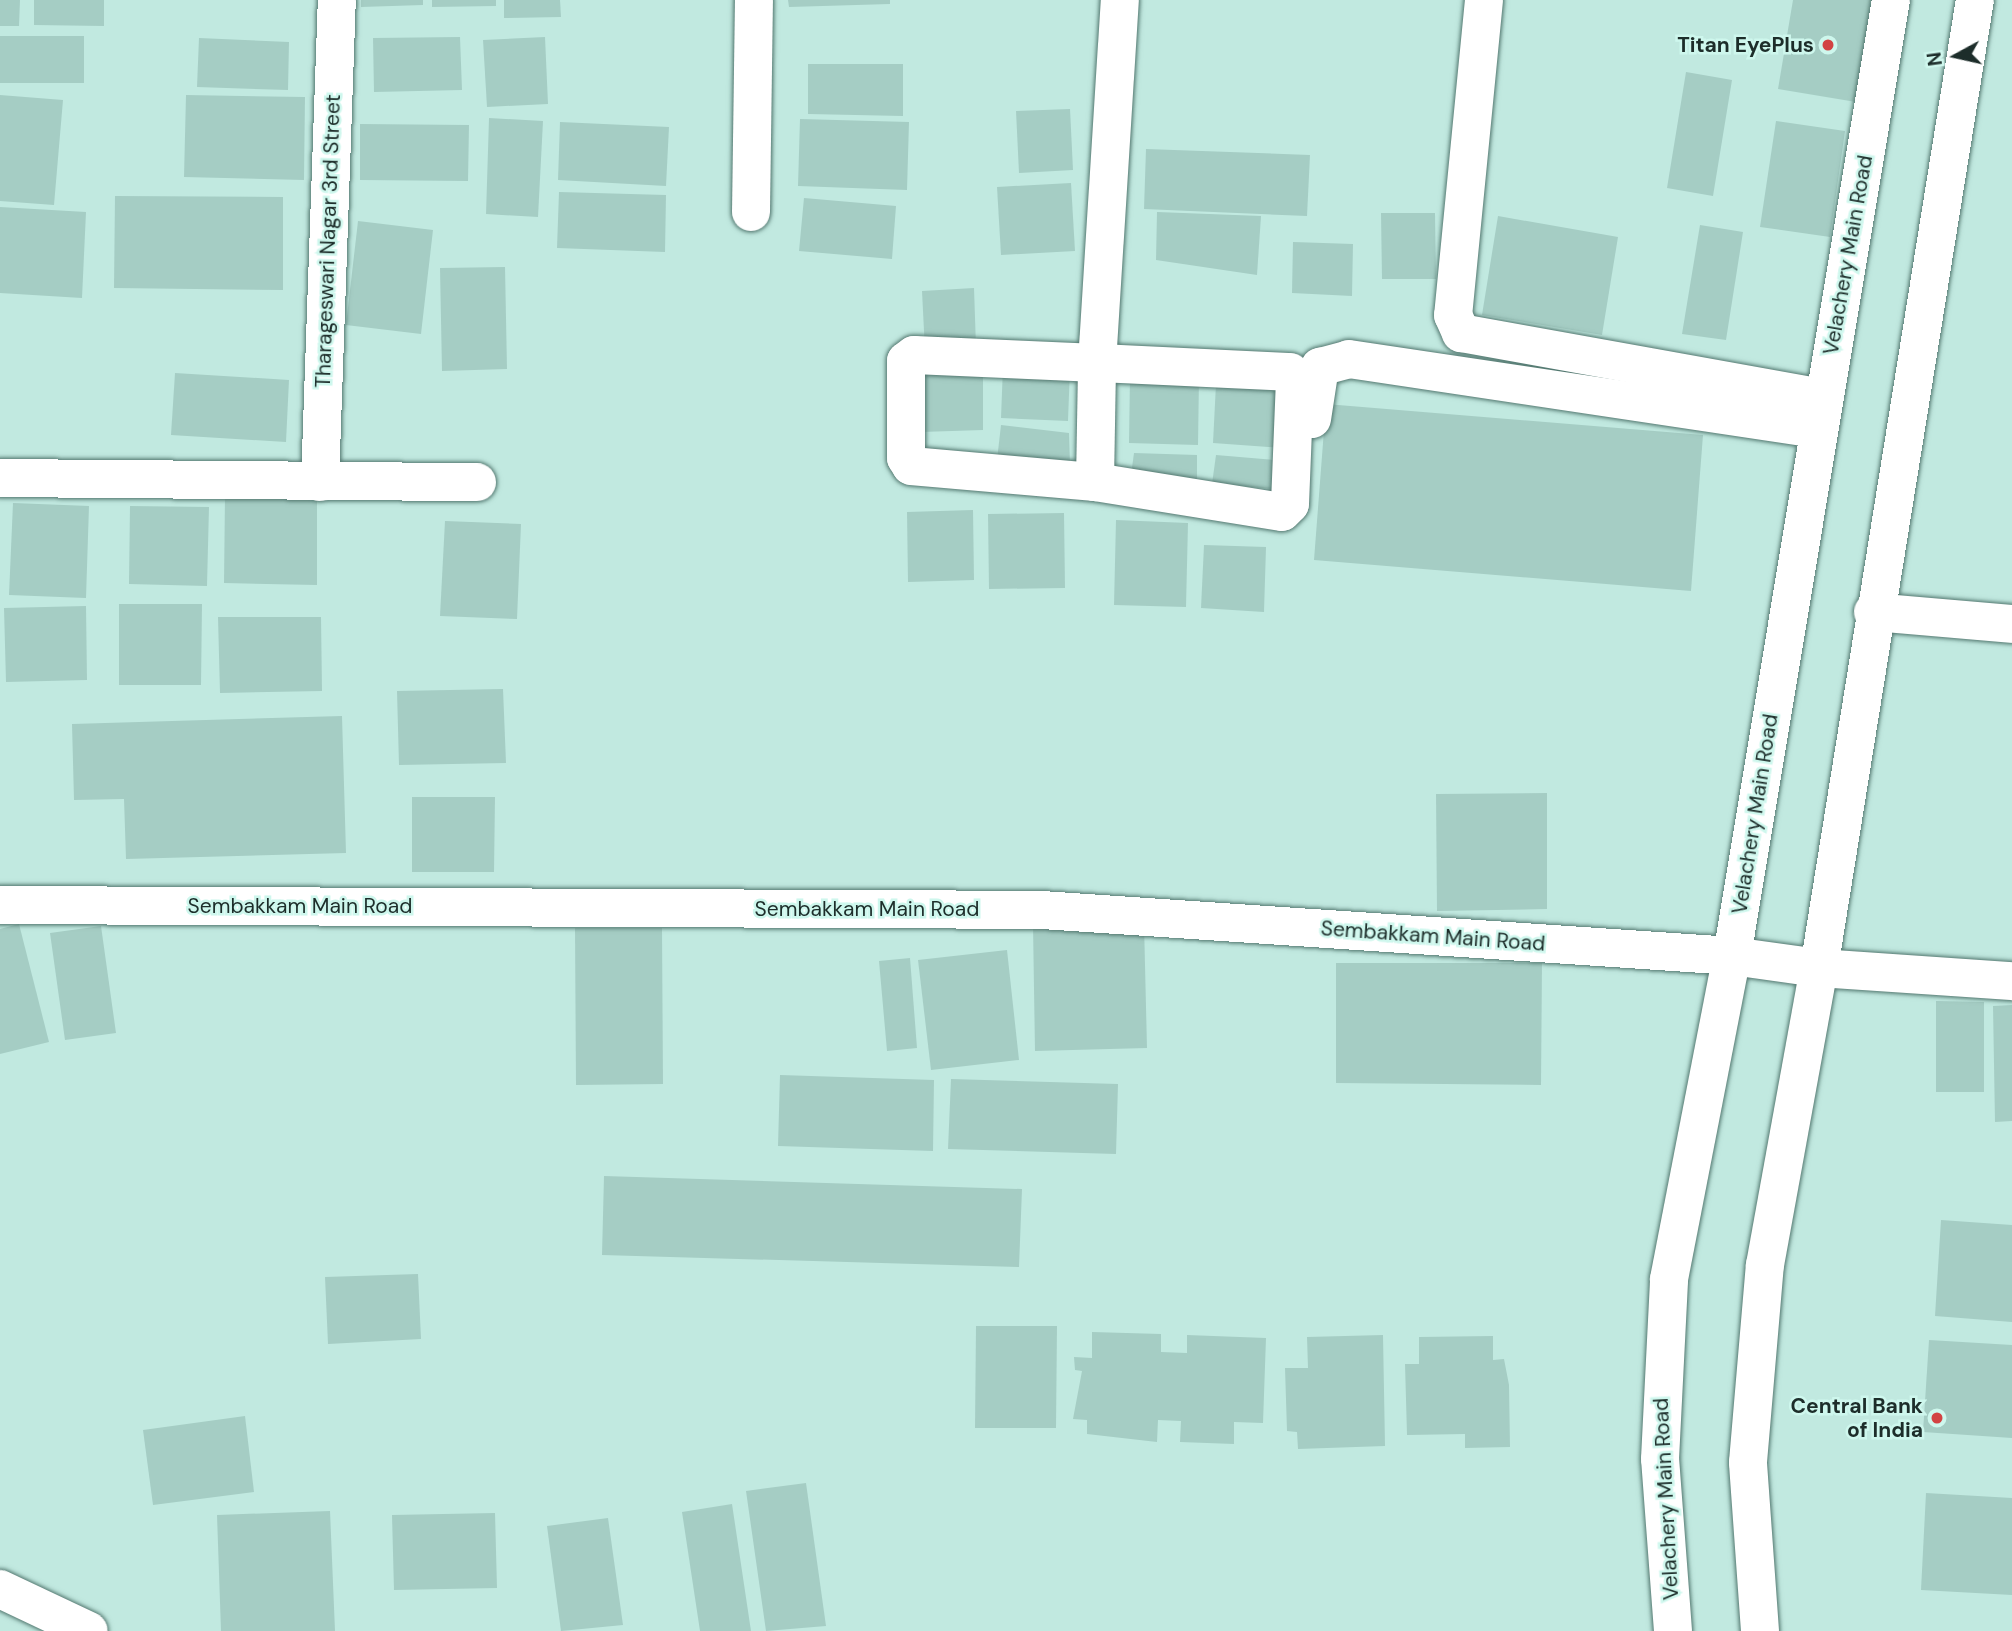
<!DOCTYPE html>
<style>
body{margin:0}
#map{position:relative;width:2012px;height:1631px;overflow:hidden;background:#c1e9e0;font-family:"DM Sans",sans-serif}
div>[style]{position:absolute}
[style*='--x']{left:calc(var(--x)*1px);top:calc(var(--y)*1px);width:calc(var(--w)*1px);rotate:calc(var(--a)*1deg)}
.building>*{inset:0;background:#a5cdc4}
.roads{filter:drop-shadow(0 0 2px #537870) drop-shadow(0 0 2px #537870)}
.minor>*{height:38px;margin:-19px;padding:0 19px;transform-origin:19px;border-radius:19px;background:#fff}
.major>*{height:38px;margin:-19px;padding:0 19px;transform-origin:19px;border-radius:19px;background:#fff}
.dots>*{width:19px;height:19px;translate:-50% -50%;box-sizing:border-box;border:4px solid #cef7ed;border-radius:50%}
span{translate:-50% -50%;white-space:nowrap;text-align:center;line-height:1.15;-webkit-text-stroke:5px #cef7ed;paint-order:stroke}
.poi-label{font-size:21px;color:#1d2d2a;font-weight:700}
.right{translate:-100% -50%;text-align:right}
.street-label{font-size:21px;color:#1d2d2a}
.north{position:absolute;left:1921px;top:21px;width:70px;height:70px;-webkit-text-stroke:5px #cef7ed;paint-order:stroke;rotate:262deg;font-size:19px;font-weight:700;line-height:28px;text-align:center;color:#1d2d2a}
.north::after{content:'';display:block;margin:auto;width:24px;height:32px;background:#1d2d2a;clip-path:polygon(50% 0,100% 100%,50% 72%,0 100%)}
</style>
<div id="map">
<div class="building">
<i style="clip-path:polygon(0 0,20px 0,19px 26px,0 26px)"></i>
<i style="clip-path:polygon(34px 0,104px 0,104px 26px,34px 25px)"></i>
<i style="clip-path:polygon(361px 0,423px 0,423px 5px,361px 7px)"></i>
<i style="clip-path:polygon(432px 0,496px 0,496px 6px,432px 7px)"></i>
<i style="clip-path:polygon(504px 0,560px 0,561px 17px,504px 18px)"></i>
<i style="clip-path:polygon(788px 0,890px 0,890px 4px,789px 7px)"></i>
<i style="clip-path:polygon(1793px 0,1878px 0,1862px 103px,1778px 89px)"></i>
<i style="clip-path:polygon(0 36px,84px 36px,84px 83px,0 83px)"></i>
<i style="clip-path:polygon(460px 37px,462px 90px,374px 92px,373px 38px)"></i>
<i style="clip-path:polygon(545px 37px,548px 104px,487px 107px,483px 40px)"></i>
<i style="clip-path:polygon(199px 38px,289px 42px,288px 90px,197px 87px)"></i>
<i style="clip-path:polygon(808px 64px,903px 64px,903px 116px,808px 114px)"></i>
<i style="clip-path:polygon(1686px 72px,1732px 80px,1713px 196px,1667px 188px)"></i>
<i style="clip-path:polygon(0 95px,63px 100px,54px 205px,0 201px)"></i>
<i style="clip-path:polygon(186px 95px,305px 97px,304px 180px,184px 177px)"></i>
<i style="clip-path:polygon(1070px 109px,1073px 170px,1019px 173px,1016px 111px)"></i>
<i style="clip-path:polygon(489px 118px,543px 121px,538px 217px,486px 214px)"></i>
<i style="clip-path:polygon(800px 119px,909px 122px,907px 190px,798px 186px)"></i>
<i style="clip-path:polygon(1776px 121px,1845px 131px,1830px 237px,1760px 227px)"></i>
<i style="clip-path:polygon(560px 122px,669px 127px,666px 186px,558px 180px)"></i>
<i style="clip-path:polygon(360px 124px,469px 125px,468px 181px,360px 180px)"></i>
<i style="clip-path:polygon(1146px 149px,1310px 155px,1307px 216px,1144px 209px)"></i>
<i style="clip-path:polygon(1071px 183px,1075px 251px,1001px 255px,997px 187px)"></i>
<i style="clip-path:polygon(559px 192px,666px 195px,665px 252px,557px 248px)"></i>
<i style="clip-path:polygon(115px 196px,283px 197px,283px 290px,114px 288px)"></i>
<i style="clip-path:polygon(804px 198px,896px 206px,892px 259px,799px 251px)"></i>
<i style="clip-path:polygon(0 207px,86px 212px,82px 298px,0 293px)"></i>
<i style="clip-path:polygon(1157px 212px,1261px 216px,1257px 275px,1156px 260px)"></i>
<i style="clip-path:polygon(1381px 213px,1435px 213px,1436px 279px,1382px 279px)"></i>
<i style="clip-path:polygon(1498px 216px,1618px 237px,1602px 335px,1482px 315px)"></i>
<i style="clip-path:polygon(358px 221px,433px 230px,421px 334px,346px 325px)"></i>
<i style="clip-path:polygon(1700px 225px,1743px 232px,1726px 340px,1682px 334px)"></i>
<i style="clip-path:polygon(1293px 242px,1353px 244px,1352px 296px,1292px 293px)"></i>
<i style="clip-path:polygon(505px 267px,507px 369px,442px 371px,440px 268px)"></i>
<i style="clip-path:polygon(974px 288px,976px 347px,925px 351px,922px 291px)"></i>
<i style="clip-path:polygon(1003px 366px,1070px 368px,1068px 421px,1001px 418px)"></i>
<i style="clip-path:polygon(921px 368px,983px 368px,983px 430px,921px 432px)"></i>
<i style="clip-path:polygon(175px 373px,289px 380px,286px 442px,171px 435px)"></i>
<i style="clip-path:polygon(1130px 376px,1199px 377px,1198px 445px,1129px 443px)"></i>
<i style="clip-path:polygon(1216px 384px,1288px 389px,1284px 448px,1213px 443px)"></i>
<i style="clip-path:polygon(1326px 404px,1703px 435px,1691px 591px,1314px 560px)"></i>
<i style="clip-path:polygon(1001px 425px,1069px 433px,1070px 466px,997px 460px)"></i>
<i style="clip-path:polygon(1134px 453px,1197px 455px,1197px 481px,1131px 475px)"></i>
<i style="clip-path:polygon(1216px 455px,1274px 460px,1275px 489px,1212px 484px)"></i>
<i style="clip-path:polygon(225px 496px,317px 497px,317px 585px,224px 583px)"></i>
<i style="clip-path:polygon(13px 503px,89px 506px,86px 598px,9px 595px)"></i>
<i style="clip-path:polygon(130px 506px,209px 507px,207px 586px,129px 584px)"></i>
<i style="clip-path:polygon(973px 510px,974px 580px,908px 582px,907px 512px)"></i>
<i style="clip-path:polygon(1064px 513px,1065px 588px,989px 589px,988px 514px)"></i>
<i style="clip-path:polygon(1116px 520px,1188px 523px,1186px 607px,1114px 605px)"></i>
<i style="clip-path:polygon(445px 521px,521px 524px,517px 619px,440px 616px)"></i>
<i style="clip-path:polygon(1204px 545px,1266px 547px,1264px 612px,1201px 608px)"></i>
<i style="clip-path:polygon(119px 604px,202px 604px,201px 685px,119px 685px)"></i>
<i style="clip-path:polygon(86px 606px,87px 680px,6px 682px,4px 608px)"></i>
<i style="clip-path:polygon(218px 617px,321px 617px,322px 691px,220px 693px)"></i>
<i style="clip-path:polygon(503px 689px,506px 763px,399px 765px,397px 691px)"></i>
<i style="clip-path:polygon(342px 716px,346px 853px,126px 859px,124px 799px,74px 800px,72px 724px)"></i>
<i style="clip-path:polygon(1547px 793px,1547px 909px,1437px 911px,1436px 794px)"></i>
<i style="clip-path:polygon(412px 797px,495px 797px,494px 872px,412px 872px)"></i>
<i style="clip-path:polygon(1144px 923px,1147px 1048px,1035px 1051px,1033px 925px)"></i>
<i style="clip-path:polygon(19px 924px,49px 1042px,0 1054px,0 929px)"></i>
<i style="clip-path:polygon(101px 926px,116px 1033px,65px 1040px,50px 933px)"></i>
<i style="clip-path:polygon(575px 928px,662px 928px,663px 1084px,576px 1085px)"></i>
<i style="clip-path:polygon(1007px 950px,1019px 1060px,931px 1070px,918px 960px)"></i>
<i style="clip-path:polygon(910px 958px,917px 1048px,887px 1051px,879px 961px)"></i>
<i style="clip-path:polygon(1336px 963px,1542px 963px,1541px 1085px,1336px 1083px)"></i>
<i style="clip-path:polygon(1936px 1001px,1984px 1002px,1984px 1092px,1936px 1092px)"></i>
<i style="clip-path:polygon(2012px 1005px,2012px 1121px,1995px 1122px,1993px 1006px)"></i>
<i style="clip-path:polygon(780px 1075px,934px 1080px,933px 1151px,778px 1146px)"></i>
<i style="clip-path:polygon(951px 1079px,1118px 1084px,1116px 1154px,948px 1149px)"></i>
<i style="clip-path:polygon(604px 1176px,1022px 1189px,1019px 1267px,602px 1255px)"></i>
<i style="clip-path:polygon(1941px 1220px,2012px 1225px,2012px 1322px,1935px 1316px)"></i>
<i style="clip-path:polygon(418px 1274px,421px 1339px,328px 1344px,325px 1277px)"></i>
<i style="clip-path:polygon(976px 1326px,1057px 1326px,1056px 1428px,975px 1428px)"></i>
<i style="clip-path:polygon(1092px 1332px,1161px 1334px,1161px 1352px,1187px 1353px,1187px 1335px,1266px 1338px,1263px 1423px,1234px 1422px,1234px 1444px,1180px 1442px,1181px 1421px,1158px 1420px,1157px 1442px,1087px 1434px,1087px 1420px,1073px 1419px,1082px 1371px,1075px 1370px,1074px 1357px,1092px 1358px)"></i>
<i style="clip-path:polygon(1383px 1335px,1385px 1446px,1298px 1449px,1297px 1432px,1287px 1431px,1285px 1368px,1308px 1368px,1307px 1337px)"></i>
<i style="clip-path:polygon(1493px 1336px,1493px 1360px,1504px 1359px,1509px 1385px,1510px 1447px,1465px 1448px,1465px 1434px,1407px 1435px,1405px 1364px,1419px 1364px,1419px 1337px)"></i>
<i style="clip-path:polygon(1929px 1340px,2012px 1345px,2012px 1438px,1923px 1432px)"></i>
<i style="clip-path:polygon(245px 1416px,254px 1492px,153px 1505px,143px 1430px)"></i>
<i style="clip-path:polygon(806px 1483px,826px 1626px,766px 1631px,746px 1491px)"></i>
<i style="clip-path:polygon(1926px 1493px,2012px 1498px,2012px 1595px,1921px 1590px)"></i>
<i style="clip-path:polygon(732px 1504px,751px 1631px,700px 1631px,682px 1512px)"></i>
<i style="clip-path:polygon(330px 1511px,335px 1631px,221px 1631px,217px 1515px)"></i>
<i style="clip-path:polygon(495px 1513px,497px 1588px,394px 1590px,392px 1515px)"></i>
<i style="clip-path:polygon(608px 1518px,623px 1625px,561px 1631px,547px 1526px)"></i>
</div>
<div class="roads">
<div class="minor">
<i style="--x:1484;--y:0;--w:317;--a:95.6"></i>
<i style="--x:1453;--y:315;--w:20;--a:66"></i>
<i style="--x:1461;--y:333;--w:369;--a:10.2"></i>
<i style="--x:751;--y:212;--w:212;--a:-89.2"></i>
<i style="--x:1312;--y:419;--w:53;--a:-81.3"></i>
<i style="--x:1320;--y:367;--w:30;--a:-15"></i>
<i style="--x:1349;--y:359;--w:475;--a:8.5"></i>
<i style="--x:0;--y:478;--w:477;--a:0.5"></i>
<i style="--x:320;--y:482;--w:482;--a:-88"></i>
<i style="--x:1095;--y:482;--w:119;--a:-89"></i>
<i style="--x:1097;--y:363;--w:183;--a:-177.5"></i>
<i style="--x:914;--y:355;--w:10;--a:143"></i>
<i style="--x:906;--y:361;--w:97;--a:90"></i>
<i style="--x:906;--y:458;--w:9;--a:58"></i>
<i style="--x:911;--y:466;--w:185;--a:5"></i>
<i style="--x:1095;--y:482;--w:189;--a:9.1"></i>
<i style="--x:1282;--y:512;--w:11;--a:-45"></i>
<i style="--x:1290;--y:504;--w:124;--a:-87.7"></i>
<i style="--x:1295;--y:380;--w:9;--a:-122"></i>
<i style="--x:1290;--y:372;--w:193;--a:-177.3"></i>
<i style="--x:1097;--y:363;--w:364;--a:-86.4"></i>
<i style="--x:1873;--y:612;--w:140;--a:4.9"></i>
<i style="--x:0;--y:905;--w:1042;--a:0.27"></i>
<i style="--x:1042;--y:910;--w:692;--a:3.81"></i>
<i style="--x:1819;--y:968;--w:193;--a:3.9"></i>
<i style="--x:0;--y:1589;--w:98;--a:25.3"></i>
</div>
<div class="major">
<i style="--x:1732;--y:956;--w:88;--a:7.9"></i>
<i style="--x:1673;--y:1631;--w:172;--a:-94.3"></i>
<i style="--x:1660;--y:1459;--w:180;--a:-87.1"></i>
<i style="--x:1669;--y:1279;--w:329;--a:-79"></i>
<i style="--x:1732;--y:956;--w:969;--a:-80.56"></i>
<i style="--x:1760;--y:1631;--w:169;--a:-94.1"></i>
<i style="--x:1748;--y:1462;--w:198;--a:-85.1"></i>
<i style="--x:1765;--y:1265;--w:302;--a:-79.7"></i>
<i style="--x:1819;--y:968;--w:980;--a:-80.85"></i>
</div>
</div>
<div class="dots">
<i style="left:1828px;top:45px;background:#d24343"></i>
<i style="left:1937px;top:1418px;background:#d24343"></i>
</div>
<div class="poi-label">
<span class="right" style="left:1814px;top:45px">Titan EyePlus</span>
<span class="right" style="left:1923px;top:1418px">Central Bank<br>of India</span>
</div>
<div class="street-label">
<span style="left:328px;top:241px;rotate:-88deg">Tharageswari Nagar 3rd Street</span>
<span style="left:1848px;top:255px;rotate:-80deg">Velachery Main Road</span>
<span style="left:1755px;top:814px;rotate:-81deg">Velachery Main Road</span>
<span style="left:300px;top:906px">Sembakkam Main Road</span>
<span style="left:867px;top:909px">Sembakkam Main Road</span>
<span style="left:1433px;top:936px;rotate:4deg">Sembakkam Main Road</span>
<span style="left:1666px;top:1499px;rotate:-93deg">Velachery Main Road</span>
</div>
<div class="north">N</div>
</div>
